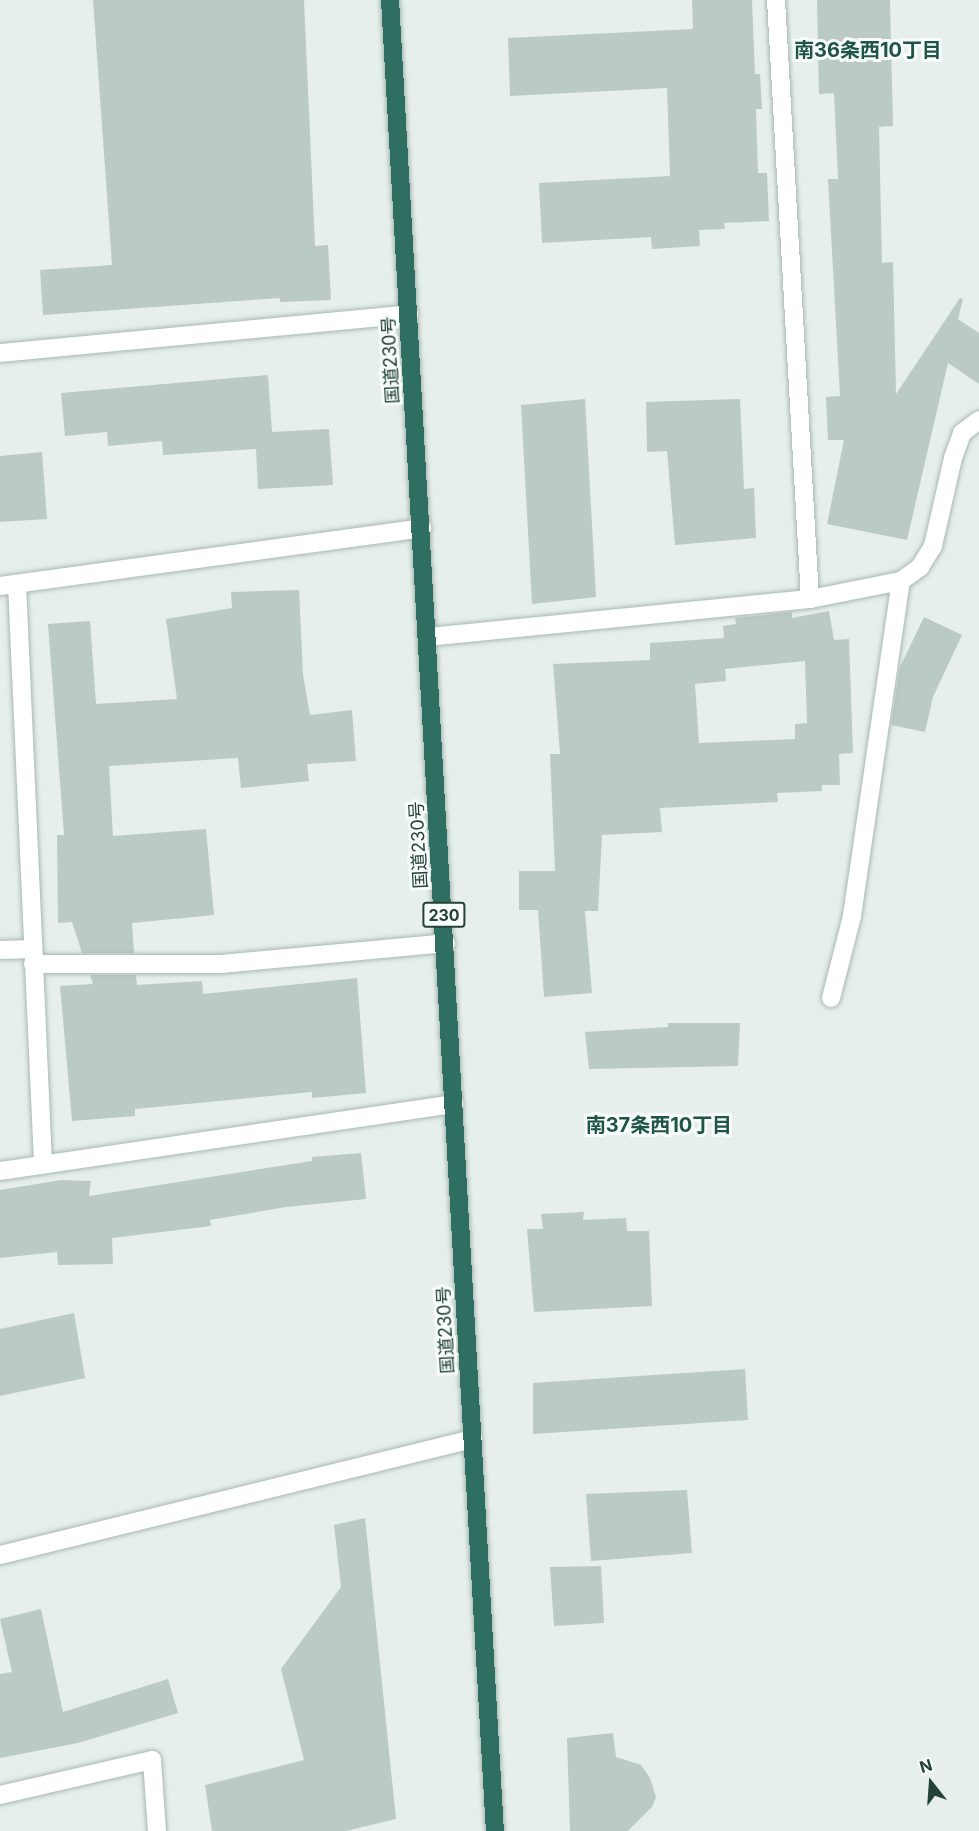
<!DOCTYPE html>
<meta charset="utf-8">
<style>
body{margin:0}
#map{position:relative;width:979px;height:1831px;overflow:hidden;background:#e6efeb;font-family:Inter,"Noto Sans JP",sans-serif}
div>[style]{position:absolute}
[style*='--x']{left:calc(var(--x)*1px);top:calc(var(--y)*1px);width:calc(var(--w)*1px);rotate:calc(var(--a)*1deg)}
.building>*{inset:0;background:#bbcac4}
.roads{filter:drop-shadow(0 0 2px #a8b8b2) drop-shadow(0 0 2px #a8b8b2)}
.minor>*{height:18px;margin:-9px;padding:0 9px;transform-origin:9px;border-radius:9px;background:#fff}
.highway>*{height:18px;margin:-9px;padding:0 9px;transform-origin:9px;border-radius:9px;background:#2f6f62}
span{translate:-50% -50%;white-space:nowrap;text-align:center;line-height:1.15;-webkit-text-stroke:6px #f7fbf9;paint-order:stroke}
.shield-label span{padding:2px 4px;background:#f7fbf9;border:2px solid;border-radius:4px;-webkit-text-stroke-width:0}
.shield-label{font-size:16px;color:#24423a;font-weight:700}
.street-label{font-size:18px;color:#24423a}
.neighbourhood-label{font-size:20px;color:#1f5548;font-weight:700}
.north{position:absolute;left:901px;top:1753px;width:60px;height:60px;-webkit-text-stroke:4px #f7fbf9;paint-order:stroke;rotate:343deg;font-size:16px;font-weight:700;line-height:24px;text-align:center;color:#24423a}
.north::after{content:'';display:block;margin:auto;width:21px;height:27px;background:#24423a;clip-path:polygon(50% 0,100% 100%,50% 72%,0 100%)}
</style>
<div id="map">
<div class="building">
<i style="clip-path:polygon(93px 0,304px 0,315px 246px,328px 245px,331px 300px,280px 302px,280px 298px,43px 315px,40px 270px,112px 265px)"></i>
<i style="clip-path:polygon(692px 0,752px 0,755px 74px,760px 74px,762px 109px,756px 109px,758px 173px,767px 173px,769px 221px,724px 223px,725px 229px,699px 230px,700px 246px,652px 249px,651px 237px,542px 243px,539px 183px,670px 176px,667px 88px,510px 96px,508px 38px,693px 29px)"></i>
<i style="clip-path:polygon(817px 0,890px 0,893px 126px,879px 127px,882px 263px,893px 262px,896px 394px,960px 298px,963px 299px,958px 319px,979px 333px,979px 384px,948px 363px,907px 540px,827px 524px,844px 440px,828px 440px,826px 397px,840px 396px,828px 179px,838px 179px,834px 93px,819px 94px)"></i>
<i style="clip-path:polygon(268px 375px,272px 432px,329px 429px,333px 485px,258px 489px,256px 449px,163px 455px,162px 441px,108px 446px,107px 432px,65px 436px,61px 393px)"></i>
<i style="clip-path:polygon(585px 399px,596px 597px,532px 604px,521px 405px)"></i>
<i style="clip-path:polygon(740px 399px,744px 489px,754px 488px,756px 538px,675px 545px,667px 451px,647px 452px,646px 402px)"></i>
<i style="clip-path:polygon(42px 452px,47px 519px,0 522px,0 456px)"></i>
<i style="clip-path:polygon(299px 590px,303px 675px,310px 715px,352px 710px,356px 761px,307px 764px,309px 781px,241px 788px,238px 758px,109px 766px,113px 836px,206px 829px,214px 915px,132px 923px,134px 953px,82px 953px,72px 922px,58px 923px,57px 835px,64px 835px,48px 624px,90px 621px,96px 704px,177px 699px,166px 619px,232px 608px,231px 592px)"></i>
<i style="clip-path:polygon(evenodd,829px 611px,834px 640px,849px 639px,853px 753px,839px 754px,840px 785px,822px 785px,822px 791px,777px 793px,778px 802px,660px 808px,662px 832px,602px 835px,598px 911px,585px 911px,592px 993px,544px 997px,538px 910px,519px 910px,519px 871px,555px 871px,550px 754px,560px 754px,553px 664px,650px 660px,650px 643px,724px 638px,723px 626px,736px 624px,735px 618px,792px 612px,792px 618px,829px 611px,805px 661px,807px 723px,795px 724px,795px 739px,699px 743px,695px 684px,726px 681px,725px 669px,805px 661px)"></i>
<i style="clip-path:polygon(924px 617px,962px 635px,933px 697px,925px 732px,891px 725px,900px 667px)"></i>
<i style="clip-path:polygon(90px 975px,136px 975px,137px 985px,202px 981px,203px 994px,357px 978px,366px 1093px,312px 1098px,312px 1092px,135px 1109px,135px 1116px,72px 1121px,60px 986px,93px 984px)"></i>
<i style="clip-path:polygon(668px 1023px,740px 1023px,738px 1066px,589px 1069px,585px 1032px,668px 1027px)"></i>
<i style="clip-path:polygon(361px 1153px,366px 1199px,286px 1207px,210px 1220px,211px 1226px,112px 1238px,113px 1264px,58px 1265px,57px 1252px,0 1258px,0 1190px,61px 1180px,91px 1181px,89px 1196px,312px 1161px,312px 1157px)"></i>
<i style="clip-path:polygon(584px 1212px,583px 1220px,626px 1218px,627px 1231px,649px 1231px,652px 1306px,534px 1312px,527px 1229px,543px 1229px,541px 1214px)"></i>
<i style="clip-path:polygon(74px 1313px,85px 1378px,0 1396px,0 1329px)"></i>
<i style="clip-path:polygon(745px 1369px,748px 1420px,533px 1434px,533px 1383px)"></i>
<i style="clip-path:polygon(687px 1490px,692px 1553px,591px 1561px,586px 1494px)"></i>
<i style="clip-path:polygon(365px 1518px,396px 1819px,346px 1831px,212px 1831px,205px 1785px,304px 1760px,281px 1669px,341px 1587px,334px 1525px)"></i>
<i style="clip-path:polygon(601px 1566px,604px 1623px,554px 1626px,550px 1567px)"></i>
<i style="clip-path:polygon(41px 1609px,63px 1712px,168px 1679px,178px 1713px,78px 1743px,0 1758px,0 1674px,12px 1672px,0 1619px)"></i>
<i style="clip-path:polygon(613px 1733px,616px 1757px,641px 1765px,650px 1778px,656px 1797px,652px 1807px,628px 1831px,570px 1831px,567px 1738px)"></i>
</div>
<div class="roads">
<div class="minor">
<i style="--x:776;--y:0;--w:600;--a:86.75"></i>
<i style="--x:0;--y:353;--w:411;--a:-5.4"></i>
<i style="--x:17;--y:584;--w:581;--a:87.43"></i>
<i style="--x:0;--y:586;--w:426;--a:-7.8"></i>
<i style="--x:428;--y:637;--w:384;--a:-5.7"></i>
<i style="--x:810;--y:599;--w:93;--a:-11.2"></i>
<i style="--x:901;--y:581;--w:24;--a:-36"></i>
<i style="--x:920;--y:567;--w:25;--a:-58"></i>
<i style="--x:933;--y:546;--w:90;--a:-77.2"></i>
<i style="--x:953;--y:458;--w:27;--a:-70"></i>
<i style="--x:962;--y:433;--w:21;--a:-37"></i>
<i style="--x:0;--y:950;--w:32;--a:-2"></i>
<i style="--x:33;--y:964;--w:188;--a:0"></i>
<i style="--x:221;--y:964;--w:226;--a:-5.3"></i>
<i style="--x:831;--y:998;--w:85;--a:-75.6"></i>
<i style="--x:852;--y:916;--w:339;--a:-81.7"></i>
<i style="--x:0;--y:1171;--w:459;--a:-8.4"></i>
<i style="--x:0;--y:1555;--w:487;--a:-13.8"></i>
<i style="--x:0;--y:1795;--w:156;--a:-13"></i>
<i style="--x:152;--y:1760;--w:71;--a:86"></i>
</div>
<div class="highway">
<i style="--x:390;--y:0;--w:1834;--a:86.72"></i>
</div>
</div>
<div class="shield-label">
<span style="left:444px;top:915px">230</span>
</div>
<div class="street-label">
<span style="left:391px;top:360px;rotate:-93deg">国道230号</span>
<span style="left:419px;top:845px;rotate:-93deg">国道230号</span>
<span style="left:446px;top:1330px;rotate:-93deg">国道230号</span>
</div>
<div class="neighbourhood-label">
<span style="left:868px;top:50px">南36条西10丁目</span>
<span style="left:659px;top:1125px">南37条西10丁目</span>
</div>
<div class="north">N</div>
</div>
